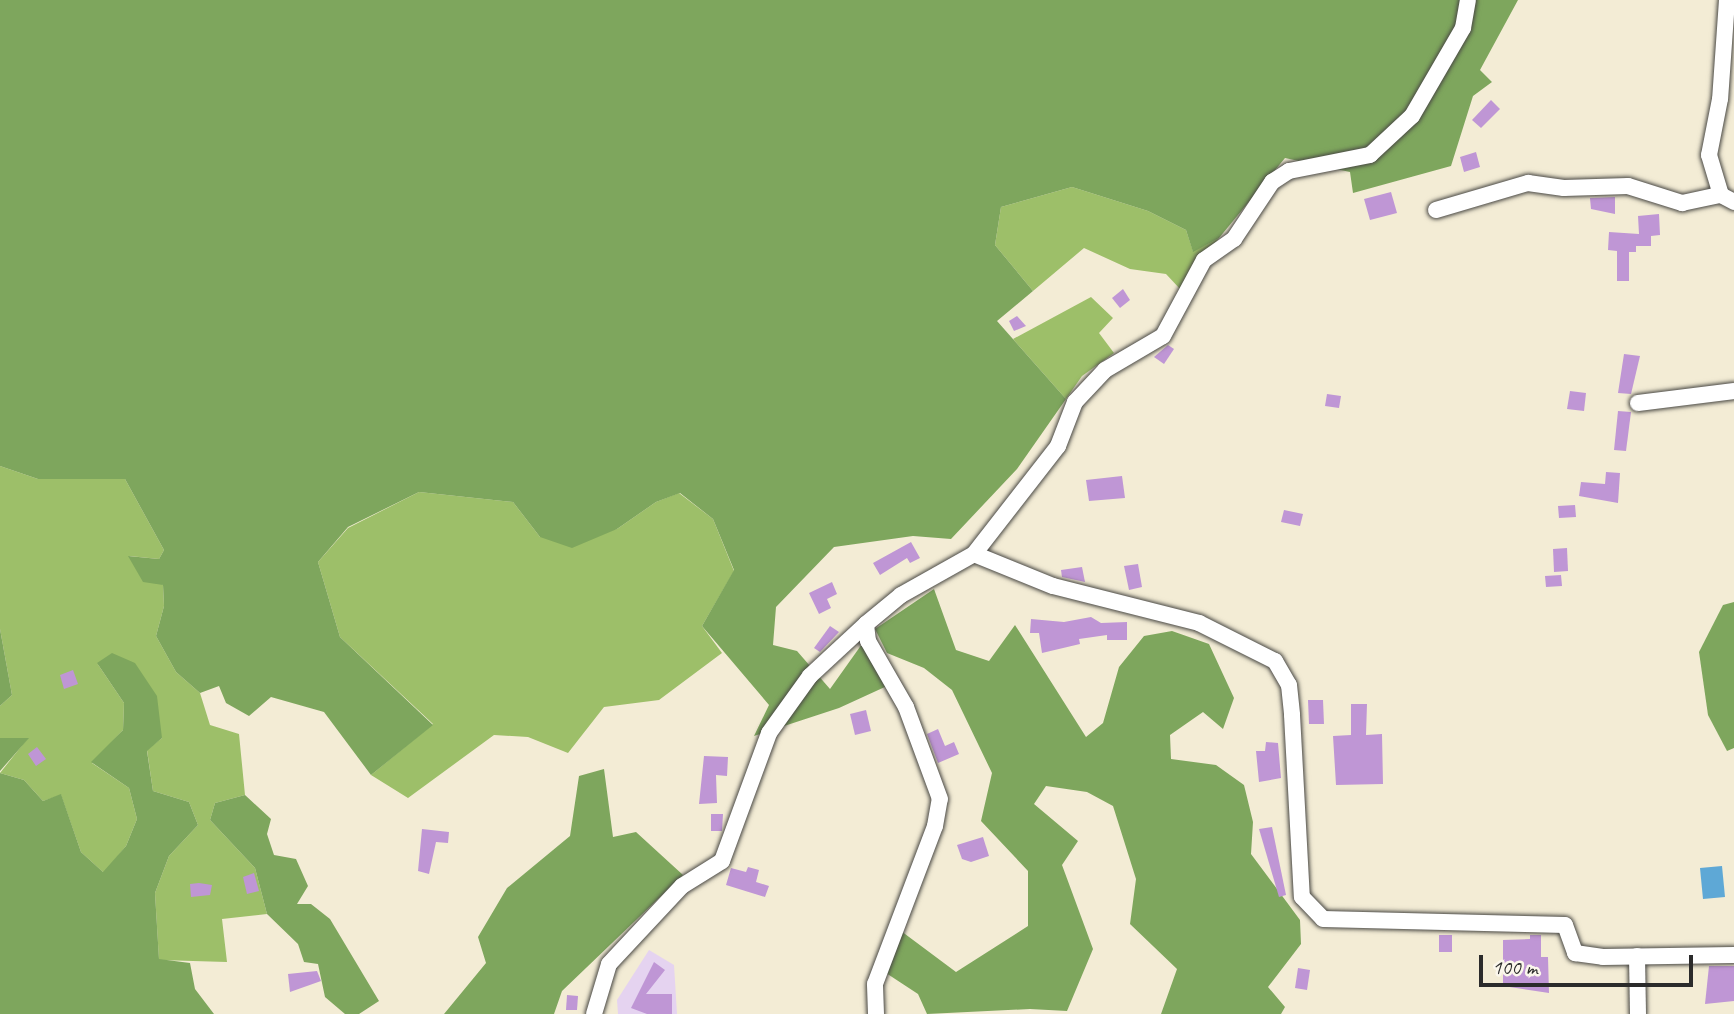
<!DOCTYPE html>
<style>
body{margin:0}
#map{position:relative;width:1734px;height:1014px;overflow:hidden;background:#f3ecd5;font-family:Caveat,sans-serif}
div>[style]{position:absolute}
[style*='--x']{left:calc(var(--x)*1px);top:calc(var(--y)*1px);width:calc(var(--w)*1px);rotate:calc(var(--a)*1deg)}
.built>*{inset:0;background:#e5d3f0}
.green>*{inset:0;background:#9dbf69}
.forest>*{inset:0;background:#7ea65d}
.water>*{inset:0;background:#5ea8d6}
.building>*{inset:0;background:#bf96d5}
.roads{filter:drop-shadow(0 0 2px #494844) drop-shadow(0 0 2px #494844)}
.minor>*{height:16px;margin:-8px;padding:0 8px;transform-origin:8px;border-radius:8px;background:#fff}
span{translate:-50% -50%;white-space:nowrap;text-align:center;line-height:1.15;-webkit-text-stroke:7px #fbf7ec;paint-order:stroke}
.scale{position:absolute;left:1479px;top:955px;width:214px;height:32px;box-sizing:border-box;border:4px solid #2b2b2b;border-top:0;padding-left:9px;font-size:21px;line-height:24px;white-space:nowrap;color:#2b2b2b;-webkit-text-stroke:5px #fbf7ec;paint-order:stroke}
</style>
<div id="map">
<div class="built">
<i style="clip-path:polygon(649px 950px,674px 965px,677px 1014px,618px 1014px,617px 1000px)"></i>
</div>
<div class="green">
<i style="clip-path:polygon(1072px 187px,1148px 211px,1186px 230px,1193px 251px,1219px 238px,1181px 290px,1166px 274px,1130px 269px,1084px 248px,1033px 291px,995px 245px,1001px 207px)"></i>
<i style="clip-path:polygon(1091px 297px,1113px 318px,1099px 333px,1114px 353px,1082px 376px,1066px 399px,1013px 339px)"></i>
<i style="clip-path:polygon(0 466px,38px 479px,125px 479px,164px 550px,159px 559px,129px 556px,163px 585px,164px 606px,156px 636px,176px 672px,200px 693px,210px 725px,239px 734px,245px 795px,215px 803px,210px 820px,255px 868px,267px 914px,222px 919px,227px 962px,159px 960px,155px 893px,169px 856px,198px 825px,189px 802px,153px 791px,147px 750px,162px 738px,97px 663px,124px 703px,123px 730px,92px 763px,129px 788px,137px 819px,126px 846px,104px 873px,81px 852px,61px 795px,43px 801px,24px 780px,0 773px,28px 738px,0 738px,0 706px,12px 695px,0 629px)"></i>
<i style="clip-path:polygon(419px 492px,513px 502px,540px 537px,617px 529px,656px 502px,679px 493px,713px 519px,734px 571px,702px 626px,722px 653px,659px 700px,604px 707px,568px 753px,528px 737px,494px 735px,408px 798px,371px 775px,433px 724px,340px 637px,318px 562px,348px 528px)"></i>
</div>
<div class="forest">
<i style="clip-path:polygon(0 0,1518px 0,1480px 70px,1492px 82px,1473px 96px,1451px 166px,1353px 193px,1350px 172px,1285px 158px,1219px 238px,1193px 252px,1186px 230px,1148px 211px,1072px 187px,1001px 207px,995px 245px,1033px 291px,997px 321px,1066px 399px,1017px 469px,951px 539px,913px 536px,834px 547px,776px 607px,773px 645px,797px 651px,830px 689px,862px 644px,887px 686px,839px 708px,754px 736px,769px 705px,702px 626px,734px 570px,713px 519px,680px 493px,656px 502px,617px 529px,572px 548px,540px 537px,513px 502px,419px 492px,348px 527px,318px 562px,340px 637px,433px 725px,371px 775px,324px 712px,271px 697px,249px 716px,226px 703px,219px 686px,200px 693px,176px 672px,156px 636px,164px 606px,163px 585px,143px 582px,128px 556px,159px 559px,164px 550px,125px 479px,38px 479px,0 466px)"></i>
<i style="clip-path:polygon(934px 589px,956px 650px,989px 661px,1015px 625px,1086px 737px,1103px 723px,1119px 667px,1144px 636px,1172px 631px,1209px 644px,1234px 698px,1223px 729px,1203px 712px,1170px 735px,1171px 759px,1216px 765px,1244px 785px,1253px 822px,1251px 854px,1300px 920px,1301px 944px,1268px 987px,1285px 1007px,1281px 1014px,1161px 1014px,1177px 969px,1130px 924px,1136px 879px,1113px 806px,1087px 792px,1046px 786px,1034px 804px,1078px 841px,1062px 865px,1093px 949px,1067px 1011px,1030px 1009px,927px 1014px,918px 994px,886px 973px,901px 931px,956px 972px,1028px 926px,1028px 871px,981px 821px,992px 773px,952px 690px,924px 668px,887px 653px,875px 629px)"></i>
<i style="clip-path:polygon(1734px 602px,1734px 748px,1727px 751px,1708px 715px,1699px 652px,1723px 605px)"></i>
<i style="clip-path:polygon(0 629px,12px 695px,0 706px)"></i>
<i style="clip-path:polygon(112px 653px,135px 663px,157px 696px,162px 738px,147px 751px,153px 791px,189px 802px,198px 825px,169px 856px,155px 893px,159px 959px,190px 963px,195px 989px,214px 1014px,0 1014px,0 773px,24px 780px,43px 801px,61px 794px,81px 852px,103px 872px,126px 846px,137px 819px,129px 788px,91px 762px,123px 730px,124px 703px,97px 663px)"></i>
<i style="clip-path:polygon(0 738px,29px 738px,0 771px)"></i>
<i style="clip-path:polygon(604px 769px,613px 837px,636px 832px,683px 875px,562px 991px,554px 1014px,444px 1014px,486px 963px,478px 937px,507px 888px,570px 836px,579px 776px)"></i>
<i style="clip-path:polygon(245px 795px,271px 819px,267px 834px,274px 855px,296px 859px,308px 886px,297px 904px,311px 904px,330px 919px,379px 1001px,359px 1014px,345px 1014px,325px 997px,318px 964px,304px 962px,298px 944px,267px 914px,255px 868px,210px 820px,215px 803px)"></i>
</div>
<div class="water">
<i style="clip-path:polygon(1722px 866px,1725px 897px,1703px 899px,1700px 868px)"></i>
</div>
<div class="building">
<i style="clip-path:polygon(1491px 100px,1500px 109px,1481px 128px,1472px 120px)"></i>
<i style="clip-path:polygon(1476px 152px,1480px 167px,1464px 172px,1460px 157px)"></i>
<i style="clip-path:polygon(1391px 192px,1397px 213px,1370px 220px,1364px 199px)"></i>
<i style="clip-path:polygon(1615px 197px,1615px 214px,1591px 209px,1590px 198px)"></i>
<i style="clip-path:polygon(1659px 214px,1660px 235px,1651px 236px,1651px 246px,1636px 246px,1636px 252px,1629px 252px,1629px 281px,1617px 281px,1617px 251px,1608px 250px,1609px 232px,1639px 234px,1638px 216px)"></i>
<i style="clip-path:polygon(1123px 289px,1130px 300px,1120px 308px,1112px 298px)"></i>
<i style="clip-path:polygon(1017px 316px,1026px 326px,1014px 331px,1009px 321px)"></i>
<i style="clip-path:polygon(1168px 345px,1174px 349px,1164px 364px,1154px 357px)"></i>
<i style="clip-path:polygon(1624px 354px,1640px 356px,1631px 394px,1618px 393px)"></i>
<i style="clip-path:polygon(1570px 391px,1586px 393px,1584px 411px,1567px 409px)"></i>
<i style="clip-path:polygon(1327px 394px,1341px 396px,1339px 408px,1325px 406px)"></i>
<i style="clip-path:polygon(1618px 411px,1631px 412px,1626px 451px,1614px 450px)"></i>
<i style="clip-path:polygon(1606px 472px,1620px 473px,1618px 503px,1579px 496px,1581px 482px,1605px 484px)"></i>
<i style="clip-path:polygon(1122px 476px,1125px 498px,1089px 501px,1086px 480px)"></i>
<i style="clip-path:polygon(1575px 505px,1576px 517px,1559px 518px,1558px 506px)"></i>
<i style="clip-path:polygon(1284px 510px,1303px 514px,1300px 526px,1281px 522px)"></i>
<i style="clip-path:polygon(911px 542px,920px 558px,910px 563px,907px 558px,880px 575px,873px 563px)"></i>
<i style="clip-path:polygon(1567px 548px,1568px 571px,1554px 572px,1553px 549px)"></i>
<i style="clip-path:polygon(1138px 564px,1142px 587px,1129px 590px,1124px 566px)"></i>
<i style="clip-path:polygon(1082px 567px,1085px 582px,1062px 577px,1061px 570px)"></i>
<i style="clip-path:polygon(1561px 575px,1562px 586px,1546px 587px,1545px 576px)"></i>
<i style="clip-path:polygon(832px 582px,837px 594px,827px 599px,831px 608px,819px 614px,809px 593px)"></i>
<i style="clip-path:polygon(1091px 617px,1101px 623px,1127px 622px,1127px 640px,1107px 640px,1107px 635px,1079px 639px,1080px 644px,1042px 653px,1039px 633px,1030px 633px,1031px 619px,1064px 622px)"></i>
<i style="clip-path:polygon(830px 626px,839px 632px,820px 652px,814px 648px)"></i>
<i style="clip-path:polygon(73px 670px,78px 684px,64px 689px,60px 675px)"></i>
<i style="clip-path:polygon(1308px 700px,1323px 700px,1324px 724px,1309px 724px)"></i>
<i style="clip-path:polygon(1351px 704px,1367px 704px,1366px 735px,1382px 734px,1383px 784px,1336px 785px,1333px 736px,1351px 735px)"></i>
<i style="clip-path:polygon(866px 710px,871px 731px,855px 735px,850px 714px)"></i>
<i style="clip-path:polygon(938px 729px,945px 746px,954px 742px,959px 754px,938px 763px,927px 734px)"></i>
<i style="clip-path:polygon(1266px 742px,1278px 743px,1281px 778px,1259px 782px,1256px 751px,1265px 751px)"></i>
<i style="clip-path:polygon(37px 747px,46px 759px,36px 766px,28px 754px)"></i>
<i style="clip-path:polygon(704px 756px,728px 757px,727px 776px,716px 775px,717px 803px,699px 804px)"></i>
<i style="clip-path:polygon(711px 814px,723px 814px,722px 831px,711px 831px)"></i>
<i style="clip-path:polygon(1272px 827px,1286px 895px,1279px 897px,1259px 829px)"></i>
<i style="clip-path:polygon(422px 829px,449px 832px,448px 843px,436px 842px,429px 874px,418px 871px)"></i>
<i style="clip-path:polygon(983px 837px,989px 856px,971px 862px,962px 859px,957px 845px)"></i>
<i style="clip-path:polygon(748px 867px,759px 870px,756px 882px,769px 886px,765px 897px,726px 885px,731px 868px,746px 872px)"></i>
<i style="clip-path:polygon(254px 873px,259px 891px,247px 894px,243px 877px)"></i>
<i style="clip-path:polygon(199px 883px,212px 885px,210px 895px,191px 897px,190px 884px)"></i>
<i style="clip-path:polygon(1439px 935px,1452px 935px,1452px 952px,1439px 952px)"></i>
<i style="clip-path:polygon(1530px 935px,1541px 935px,1541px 957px,1548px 957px,1549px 993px,1503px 986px,1503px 940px,1530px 939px)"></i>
<i style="clip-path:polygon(654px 962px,665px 970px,646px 994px,672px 994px,672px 1014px,647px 1014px,631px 1008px)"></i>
<i style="clip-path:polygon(1709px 966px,1734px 966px,1734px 1001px,1705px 1004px)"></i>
<i style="clip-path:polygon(1298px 968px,1310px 970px,1307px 990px,1295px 988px)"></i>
<i style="clip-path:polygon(317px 971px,321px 981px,290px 992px,288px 974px)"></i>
<i style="clip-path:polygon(567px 995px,578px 996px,577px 1010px,566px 1010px)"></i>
</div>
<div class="roads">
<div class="minor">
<i style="--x:1727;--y:0;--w:99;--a:94"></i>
<i style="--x:1720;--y:99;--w:57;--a:101.1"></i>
<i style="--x:1709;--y:155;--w:42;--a:73.3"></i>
<i style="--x:1721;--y:195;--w:15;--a:28"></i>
<i style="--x:1436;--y:210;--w:96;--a:-16.4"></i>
<i style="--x:1528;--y:183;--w:36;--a:8"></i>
<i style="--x:1564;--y:188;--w:64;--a:-1.8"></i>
<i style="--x:1628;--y:186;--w:57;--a:17.5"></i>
<i style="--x:1682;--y:203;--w:40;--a:-12"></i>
<i style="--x:1638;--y:403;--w:97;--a:-7.1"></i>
<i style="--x:974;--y:554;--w:85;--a:22.1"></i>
<i style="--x:1053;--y:586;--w:151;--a:14.2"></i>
<i style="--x:1199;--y:623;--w:85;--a:26.6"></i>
<i style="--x:1275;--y:661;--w:28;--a:60"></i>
<i style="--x:1289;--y:685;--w:30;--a:84"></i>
<i style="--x:1292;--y:715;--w:182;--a:86.9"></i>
<i style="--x:1302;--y:897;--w:30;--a:46"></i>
<i style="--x:1323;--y:919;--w:242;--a:1.4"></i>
<i style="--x:1565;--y:925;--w:30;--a:70"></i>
<i style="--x:1575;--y:953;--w:28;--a:8"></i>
<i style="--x:1603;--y:957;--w:131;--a:-0.9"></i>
<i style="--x:1637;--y:956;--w:58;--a:89"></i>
<i style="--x:594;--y:1014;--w:52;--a:-73.3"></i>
<i style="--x:609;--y:964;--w:107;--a:-46.9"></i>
<i style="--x:682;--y:886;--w:47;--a:-32"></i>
<i style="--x:722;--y:861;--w:136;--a:-69.8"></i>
<i style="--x:769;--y:733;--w:70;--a:-54.3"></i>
<i style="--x:810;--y:676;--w:76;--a:-42.9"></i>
<i style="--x:876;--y:1014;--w:30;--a:-92"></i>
<i style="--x:875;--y:984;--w:169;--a:-69.2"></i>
<i style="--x:935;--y:826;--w:27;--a:-80"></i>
<i style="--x:940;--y:799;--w:98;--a:-110.3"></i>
<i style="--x:906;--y:707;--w:76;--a:-119.9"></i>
<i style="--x:868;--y:641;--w:17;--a:-97"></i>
<i style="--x:866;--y:624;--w:45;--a:-39.6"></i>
<i style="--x:901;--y:595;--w:84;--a:-29.3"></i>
<i style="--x:974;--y:554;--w:137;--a:-52.1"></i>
<i style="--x:1058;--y:446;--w:47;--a:-68.9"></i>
<i style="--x:1075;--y:402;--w:44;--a:-46.8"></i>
<i style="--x:1105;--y:370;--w:67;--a:-30.4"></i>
<i style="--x:1163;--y:336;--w:86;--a:-61.7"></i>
<i style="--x:1204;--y:260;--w:37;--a:-35"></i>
<i style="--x:1234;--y:239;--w:69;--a:-56.3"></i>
<i style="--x:1272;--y:182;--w:20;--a:-33"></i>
<i style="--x:1289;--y:171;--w:83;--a:-11.2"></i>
<i style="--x:1370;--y:155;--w:57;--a:-42.9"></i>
<i style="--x:1412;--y:116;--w:102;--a:-59.9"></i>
<i style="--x:1463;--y:28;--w:28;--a:-80"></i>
</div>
</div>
<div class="scale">100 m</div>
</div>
